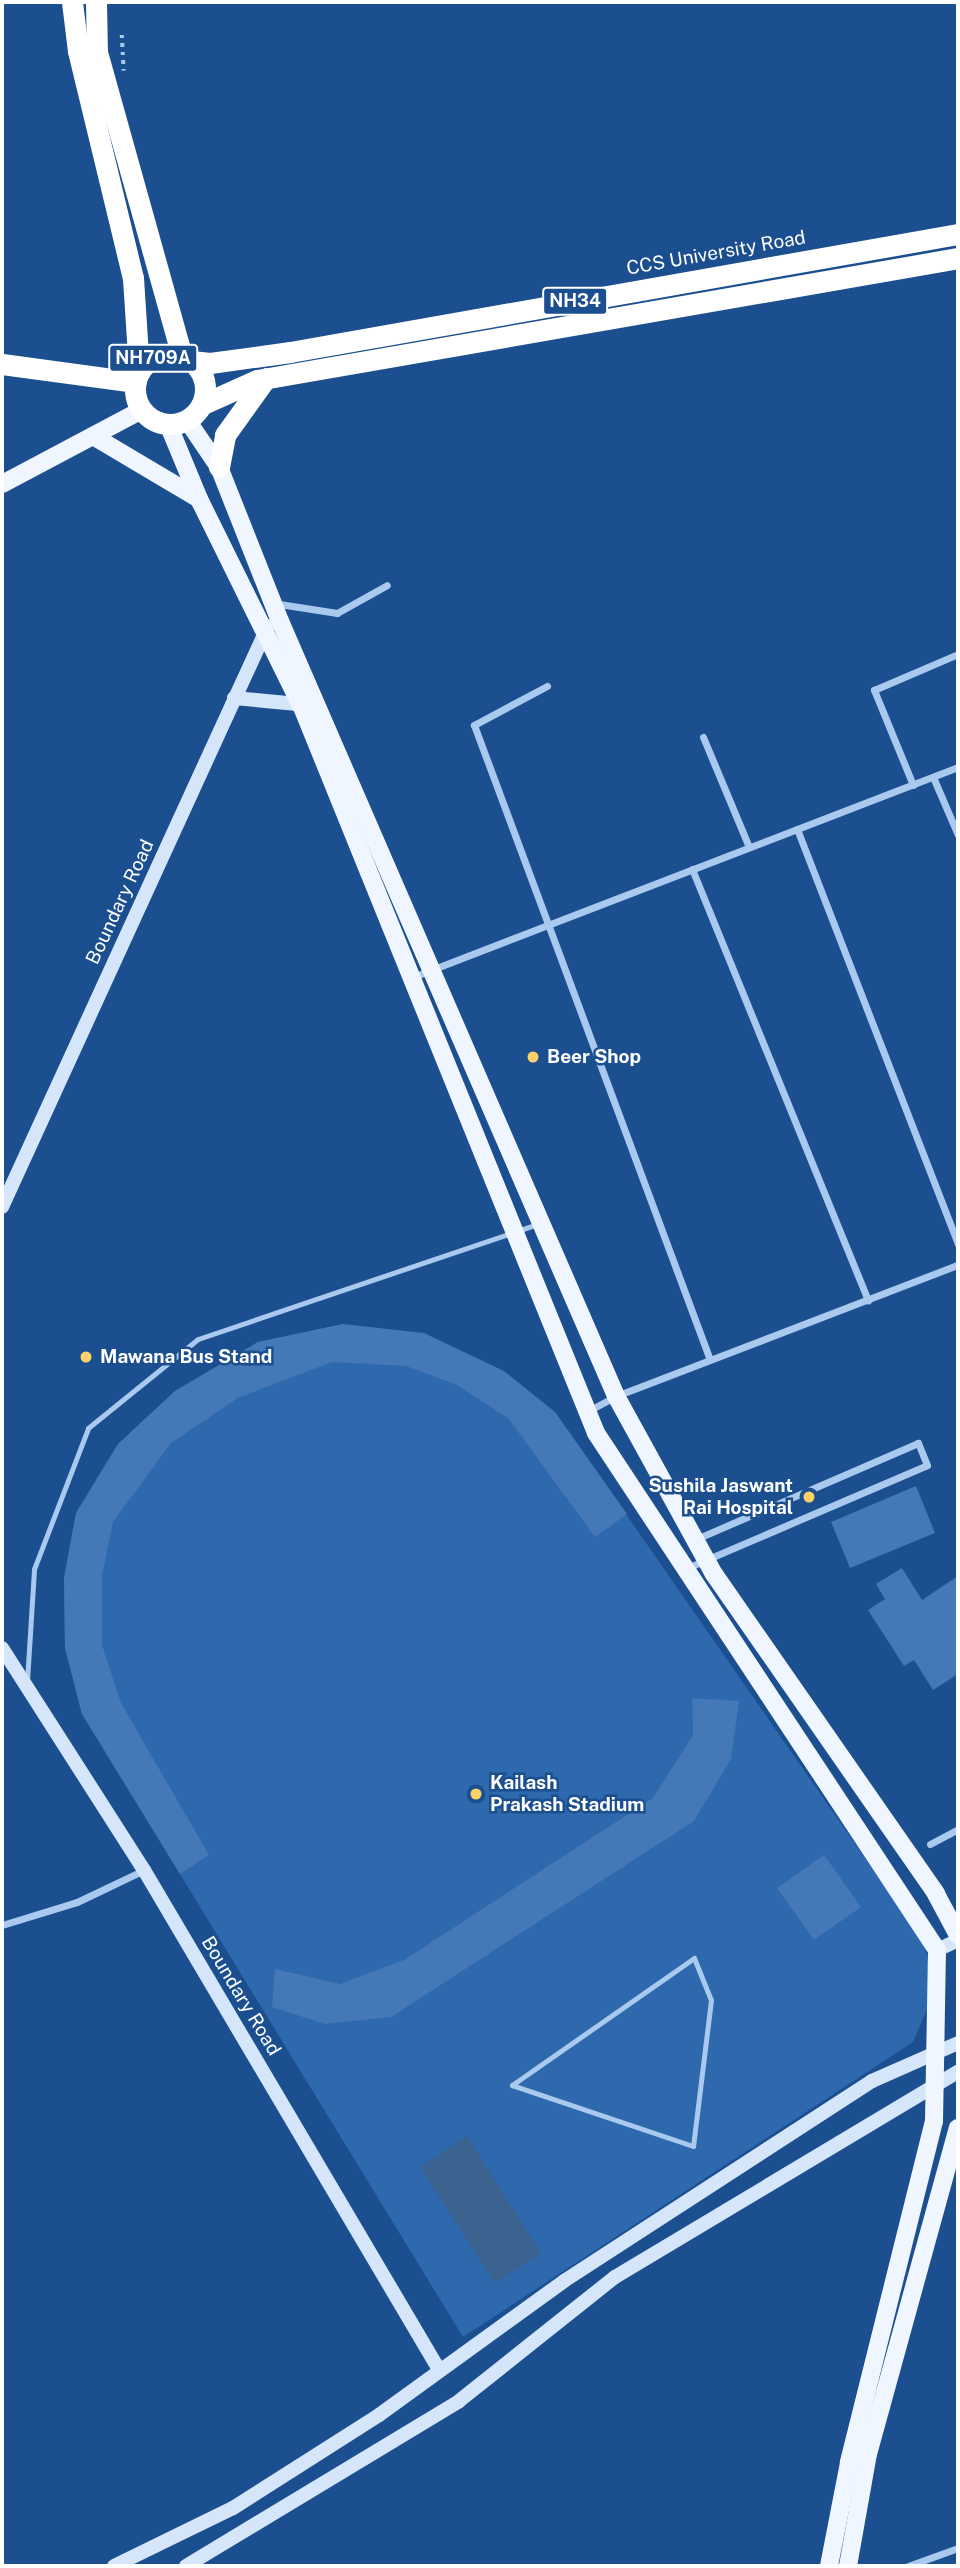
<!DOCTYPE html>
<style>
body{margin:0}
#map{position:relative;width:960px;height:2568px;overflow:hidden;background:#1b4f8f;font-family:"Public Sans",sans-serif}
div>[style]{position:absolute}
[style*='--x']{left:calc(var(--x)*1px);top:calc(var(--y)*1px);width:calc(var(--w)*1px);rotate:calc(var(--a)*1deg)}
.green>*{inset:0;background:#2e69ad}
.water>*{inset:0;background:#3c6290}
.building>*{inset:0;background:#4478b7}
.path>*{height:3.5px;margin-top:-1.75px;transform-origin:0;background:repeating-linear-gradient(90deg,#a9c9ee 0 3.5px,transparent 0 8.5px)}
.lane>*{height:5px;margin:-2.5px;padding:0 2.5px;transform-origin:2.5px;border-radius:2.5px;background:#a9c9ee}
.street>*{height:7px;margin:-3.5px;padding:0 3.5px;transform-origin:3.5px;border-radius:3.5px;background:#a9c9ee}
.secondary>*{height:14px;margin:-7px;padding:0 7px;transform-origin:7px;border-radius:7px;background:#d6e6fa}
.primary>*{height:18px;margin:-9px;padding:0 9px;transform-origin:9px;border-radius:9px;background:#f0f6ff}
.highway>*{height:21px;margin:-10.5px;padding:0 10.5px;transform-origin:10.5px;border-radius:10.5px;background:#fff}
.highway>.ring{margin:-10.5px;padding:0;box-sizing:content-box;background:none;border:21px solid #fff;border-radius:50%}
.dots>*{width:19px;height:19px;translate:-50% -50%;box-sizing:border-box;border:4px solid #1b4f8f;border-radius:50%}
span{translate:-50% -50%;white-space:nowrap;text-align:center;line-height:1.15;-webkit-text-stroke:5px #1b4f8f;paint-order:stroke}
.shield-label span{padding:2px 5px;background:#1b4f8f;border:2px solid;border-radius:5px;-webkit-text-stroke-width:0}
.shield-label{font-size:18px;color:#fff;font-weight:700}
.street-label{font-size:19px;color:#fff}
.poi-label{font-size:19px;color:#fff;font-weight:700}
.left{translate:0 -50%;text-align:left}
.right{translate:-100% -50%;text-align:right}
.frame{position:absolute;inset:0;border:4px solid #fff;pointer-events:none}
</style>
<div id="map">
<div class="green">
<i style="clip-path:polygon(343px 1324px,555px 1412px,924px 1943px,935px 1991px,913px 2042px,463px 2337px,82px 1714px,65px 1648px,64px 1578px,76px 1513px,118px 1444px,175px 1391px,258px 1342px)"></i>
</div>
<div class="water">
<i style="clip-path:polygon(467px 2136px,541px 2253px,495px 2283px,420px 2167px)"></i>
</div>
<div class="building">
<i style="clip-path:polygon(343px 1324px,424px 1333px,504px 1371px,555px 1412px,627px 1514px,595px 1537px,508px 1418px,455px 1384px,406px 1366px,332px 1362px,238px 1398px,171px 1443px,113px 1522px,102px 1576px,102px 1645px,121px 1703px,209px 1855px,180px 1874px,82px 1714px,65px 1648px,64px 1578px,76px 1513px,118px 1444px,175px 1391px,258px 1342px)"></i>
<i style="clip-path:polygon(916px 1486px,935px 1533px,850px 1568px,831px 1522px)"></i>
<i style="clip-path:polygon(902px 1568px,922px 1600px,958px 1576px,958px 1674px,933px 1690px,914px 1660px,904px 1666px,868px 1610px,885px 1599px,876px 1584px)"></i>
<i style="clip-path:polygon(692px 1698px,739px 1701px,731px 1759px,694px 1821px,391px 2017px,325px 2024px,272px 2007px,275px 1969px,340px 1984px,404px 1960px,653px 1798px,693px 1735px)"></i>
<i style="clip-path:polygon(824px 1855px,861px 1907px,814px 1940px,777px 1888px)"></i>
</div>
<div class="path">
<i style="--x:122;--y:35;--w:36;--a:87"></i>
</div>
<div class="lane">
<i style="--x:27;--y:1681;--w:112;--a:-86.4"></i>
<i style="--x:34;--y:1569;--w:151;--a:-69"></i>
<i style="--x:88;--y:1428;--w:141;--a:-39"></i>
<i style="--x:198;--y:1339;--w:359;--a:-18.7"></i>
<i style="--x:694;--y:1958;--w:45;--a:68"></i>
<i style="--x:711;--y:2000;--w:147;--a:97"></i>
<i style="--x:693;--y:2146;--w:191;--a:-161.4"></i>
<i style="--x:512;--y:2085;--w:222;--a:-34.9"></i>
</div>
<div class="street">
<i style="--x:273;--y:603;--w:65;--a:8.9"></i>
<i style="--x:337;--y:613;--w:57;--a:-29.2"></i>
<i style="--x:547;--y:686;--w:83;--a:151.9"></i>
<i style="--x:474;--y:725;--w:677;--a:69.61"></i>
<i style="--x:703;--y:737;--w:119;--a:67.3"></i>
<i style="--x:933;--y:777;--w:63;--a:66.7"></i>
<i style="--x:913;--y:785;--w:103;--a:-112.3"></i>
<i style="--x:874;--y:690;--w:91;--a:-23.2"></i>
<i style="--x:797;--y:829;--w:446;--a:68.8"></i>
<i style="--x:692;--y:869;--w:466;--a:67.8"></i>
<i style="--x:413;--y:977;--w:584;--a:-21.07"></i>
<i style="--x:588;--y:1411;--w:32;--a:-28"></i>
<i style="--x:616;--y:1396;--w:366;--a:-21"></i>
<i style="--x:687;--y:1568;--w:261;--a:-23.2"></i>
<i style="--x:927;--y:1465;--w:24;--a:-112"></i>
<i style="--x:918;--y:1443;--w:242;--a:156.6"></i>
<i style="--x:930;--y:1844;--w:32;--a:-28"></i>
<i style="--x:2;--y:1925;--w:78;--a:-17"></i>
<i style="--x:77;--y:1902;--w:74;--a:-25.5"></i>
<i style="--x:908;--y:2566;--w:53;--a:-19.8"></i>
</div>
<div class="secondary">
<i style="--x:234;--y:698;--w:74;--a:5.4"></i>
<i style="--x:2;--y:1207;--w:639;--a:-65.4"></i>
<i style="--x:2;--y:1648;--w:264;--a:57.4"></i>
<i style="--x:144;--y:1870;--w:578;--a:59.44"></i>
<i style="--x:937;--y:1950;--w:23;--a:-25"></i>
<i style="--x:114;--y:2566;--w:132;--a:-26"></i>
<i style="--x:233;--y:2508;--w:173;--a:-32.5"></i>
<i style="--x:379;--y:2415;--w:228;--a:-35.9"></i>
<i style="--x:564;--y:2281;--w:367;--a:-33"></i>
<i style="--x:872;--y:2081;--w:94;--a:-23.8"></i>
<i style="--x:186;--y:2566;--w:319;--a:-31.1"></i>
<i style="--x:459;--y:2401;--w:199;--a:-38.5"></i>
<i style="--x:615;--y:2277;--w:400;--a:-30.9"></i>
</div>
<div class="primary">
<i style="--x:187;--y:420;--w:57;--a:55.8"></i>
<i style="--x:219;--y:467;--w:166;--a:68.4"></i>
<i style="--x:280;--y:621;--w:845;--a:66.56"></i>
<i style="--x:616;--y:1396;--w:203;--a:61.2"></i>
<i style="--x:714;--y:1574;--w:389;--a:55.2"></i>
<i style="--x:936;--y:1894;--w:47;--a:61.8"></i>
<i style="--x:168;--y:424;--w:81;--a:67.5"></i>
<i style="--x:199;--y:499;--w:232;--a:63.7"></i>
<i style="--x:302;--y:707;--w:783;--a:67.95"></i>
<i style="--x:596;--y:1433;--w:619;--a:56.59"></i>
<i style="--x:937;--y:1950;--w:171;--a:91"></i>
<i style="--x:934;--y:2121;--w:352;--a:104"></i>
<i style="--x:849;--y:2463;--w:105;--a:101"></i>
<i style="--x:93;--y:436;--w:123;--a:30.7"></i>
<i style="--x:2;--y:484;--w:158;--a:-27.9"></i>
<i style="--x:848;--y:2566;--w:114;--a:-79.9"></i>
<i style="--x:868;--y:2454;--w:338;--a:-74.6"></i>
</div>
<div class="highway">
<i style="--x:72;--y:2;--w:49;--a:83"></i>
<i style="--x:78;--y:51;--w:234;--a:76.4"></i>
<i style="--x:133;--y:278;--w:94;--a:86.3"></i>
<i style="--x:96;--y:2;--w:50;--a:88.9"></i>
<i style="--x:97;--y:52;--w:316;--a:74.4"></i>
<i class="ring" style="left:135px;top:354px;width:49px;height:49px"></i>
<i style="--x:191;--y:361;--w:19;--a:6"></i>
<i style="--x:210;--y:363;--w:81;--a:-7.8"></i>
<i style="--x:290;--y:352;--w:678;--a:-10.02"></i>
<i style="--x:2;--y:364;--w:135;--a:7.7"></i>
<i style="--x:201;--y:405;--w:61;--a:-24.1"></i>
<i style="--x:257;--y:380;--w:712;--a:-9.87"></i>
<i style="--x:219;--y:467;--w:33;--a:-79"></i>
<i style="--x:225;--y:435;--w:70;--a:-54.3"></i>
</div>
<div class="dots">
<i style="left:533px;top:1057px;background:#ffd166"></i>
<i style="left:86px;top:1357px;background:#ffd166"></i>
<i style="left:809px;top:1497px;background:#ffd166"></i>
<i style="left:476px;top:1794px;background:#ffd166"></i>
</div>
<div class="shield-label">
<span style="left:575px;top:301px">NH34</span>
<span style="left:153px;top:358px">NH709A</span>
</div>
<div class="street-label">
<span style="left:716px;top:253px;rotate:-10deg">CCS University Road</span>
<span style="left:120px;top:902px;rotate:-65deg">Boundary Road</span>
<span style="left:241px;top:1996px;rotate:59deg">Boundary Road</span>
</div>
<div class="poi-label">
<span class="left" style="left:547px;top:1057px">Beer Shop</span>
<span class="left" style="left:100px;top:1357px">Mawana Bus Stand</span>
<span class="right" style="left:793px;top:1497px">Sushila Jaswant<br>Rai Hospital</span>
<span class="left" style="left:490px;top:1794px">Kailash<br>Prakash Stadium</span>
</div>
<div class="frame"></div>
</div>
